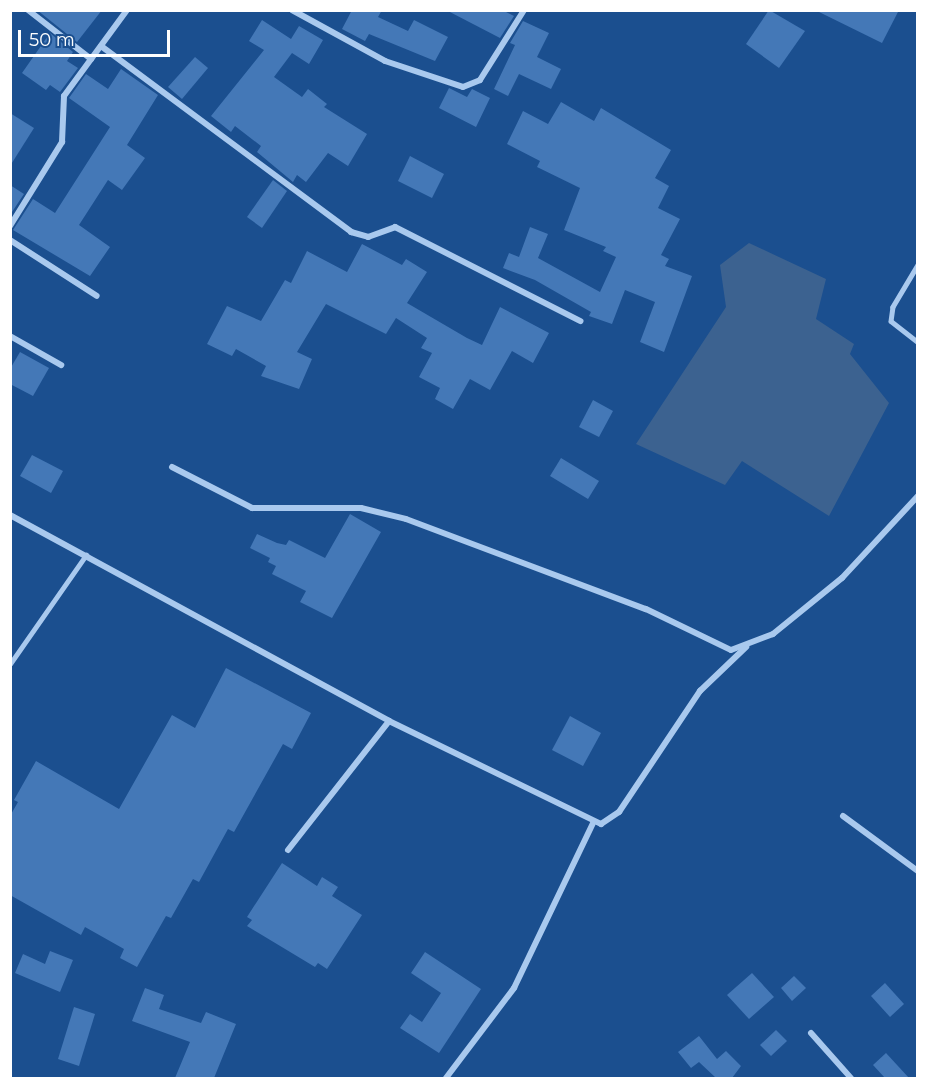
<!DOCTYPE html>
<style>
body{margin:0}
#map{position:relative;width:928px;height:1089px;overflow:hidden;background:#1b4f8f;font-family:Montserrat,sans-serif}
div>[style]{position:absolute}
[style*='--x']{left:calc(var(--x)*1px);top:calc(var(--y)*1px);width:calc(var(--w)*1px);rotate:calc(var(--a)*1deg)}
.water>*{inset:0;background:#3c6290}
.building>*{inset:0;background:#4478b7}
.service>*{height:4.5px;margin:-2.25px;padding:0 2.25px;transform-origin:2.25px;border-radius:2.25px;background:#a9c9ee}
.minor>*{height:6px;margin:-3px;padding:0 3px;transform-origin:3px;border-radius:3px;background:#a9c9ee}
span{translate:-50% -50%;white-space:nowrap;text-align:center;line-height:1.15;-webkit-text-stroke:4.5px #1b4f8f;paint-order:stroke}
.frame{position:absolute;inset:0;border:12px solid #fff;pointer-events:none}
.scale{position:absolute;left:18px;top:30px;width:152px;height:27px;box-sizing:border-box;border:3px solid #fff;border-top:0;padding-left:8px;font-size:18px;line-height:21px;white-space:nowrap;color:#fff;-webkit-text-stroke:4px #1b4f8f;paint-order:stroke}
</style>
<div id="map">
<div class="water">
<i style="clip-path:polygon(749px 243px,826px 279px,816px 319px,854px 344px,850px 354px,889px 403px,829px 516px,742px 461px,725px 485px,636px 444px,726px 307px,720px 265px)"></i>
</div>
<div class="building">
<i style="clip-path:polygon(37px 10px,102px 10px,77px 42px)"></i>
<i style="clip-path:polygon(352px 10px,382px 10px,378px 17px,408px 31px,414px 20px,448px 37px,435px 61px,369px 34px,365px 41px,342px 29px)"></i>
<i style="clip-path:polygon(446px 10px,502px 10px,514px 16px,500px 38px)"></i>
<i style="clip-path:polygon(769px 10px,805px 31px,779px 68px,746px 44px)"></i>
<i style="clip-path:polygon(815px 10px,899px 10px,882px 43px)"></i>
<i style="clip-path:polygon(262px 20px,291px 39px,299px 26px,323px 40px,309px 64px,292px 53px,274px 77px,302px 97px,308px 89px,327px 104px,324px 107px,367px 134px,348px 166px,328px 153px,306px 182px,297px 175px,293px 182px,257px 152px,261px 146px,235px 126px,231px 132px,211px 116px,264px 50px,249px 41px)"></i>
<i style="clip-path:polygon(523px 21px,549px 33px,537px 57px,561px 69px,551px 89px,519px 74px,508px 96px,494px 89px,515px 45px,510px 43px)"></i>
<i style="clip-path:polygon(50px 33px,73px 52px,67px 61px,78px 68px,60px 92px,50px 85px,46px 90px,22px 73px)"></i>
<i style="clip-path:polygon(195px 57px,208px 68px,182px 99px,168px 87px)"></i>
<i style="clip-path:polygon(121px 69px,158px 95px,127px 145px,145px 158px,122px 190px,108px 180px,79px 225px,110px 247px,90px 276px,13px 230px,33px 199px,55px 213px,110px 127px,69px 98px,86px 74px,108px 89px)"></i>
<i style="clip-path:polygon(449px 88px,467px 97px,472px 89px,490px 98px,476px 127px,439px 108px)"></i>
<i style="clip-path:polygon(561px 102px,594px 121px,601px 108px,671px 150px,655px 178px,669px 186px,658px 208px,680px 219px,661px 255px,669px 259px,665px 266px,692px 276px,664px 352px,640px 342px,655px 302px,625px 290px,612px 324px,589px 316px,591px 312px,535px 280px,503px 268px,509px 253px,519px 257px,530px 227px,548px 234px,538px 258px,600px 292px,616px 257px,603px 251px,606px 247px,564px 230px,580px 188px,537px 167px,540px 161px,507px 144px,523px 111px,548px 124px)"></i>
<i style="clip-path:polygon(10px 113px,34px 128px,10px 166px)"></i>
<i style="clip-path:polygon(410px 156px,444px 174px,432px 198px,398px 181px)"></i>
<i style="clip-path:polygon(273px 180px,287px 191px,262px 228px,247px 217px)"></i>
<i style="clip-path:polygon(10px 185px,24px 194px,10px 215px)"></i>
<i style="clip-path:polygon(362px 244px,402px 265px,406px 259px,427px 272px,407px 303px,467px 338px,482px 345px,500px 307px,549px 333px,533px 363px,512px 351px,490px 390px,470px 379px,453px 409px,435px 399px,440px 388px,419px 377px,432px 353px,421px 348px,427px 338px,396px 318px,386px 334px,326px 304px,297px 352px,312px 359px,299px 389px,261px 376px,266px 366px,236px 349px,232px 356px,207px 344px,227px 306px,261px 321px,285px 280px,291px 283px,307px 251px,347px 272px)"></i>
<i style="clip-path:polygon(20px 352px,49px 368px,33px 396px,10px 384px,10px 369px)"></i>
<i style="clip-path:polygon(593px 400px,613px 411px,599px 437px,579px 427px)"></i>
<i style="clip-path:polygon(32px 455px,63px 471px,51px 493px,20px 476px)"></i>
<i style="clip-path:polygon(561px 458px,599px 481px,588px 499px,550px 476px)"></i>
<i style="clip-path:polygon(350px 514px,381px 532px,332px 618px,300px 602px,306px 591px,272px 574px,276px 566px,268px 562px,270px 558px,250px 548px,257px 534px,277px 543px,286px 545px,289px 540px,325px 558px)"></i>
<i style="clip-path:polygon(226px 668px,311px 713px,292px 749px,283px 744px,234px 832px,228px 829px,199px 882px,193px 879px,171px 918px,166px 916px,137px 967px,120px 958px,124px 949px,85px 927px,81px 935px,10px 895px,10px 816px,18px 802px,14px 800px,36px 761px,119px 809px,172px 715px,195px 728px)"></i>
<i style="clip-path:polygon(570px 716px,601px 733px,583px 766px,552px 750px)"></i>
<i style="clip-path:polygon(282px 863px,317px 886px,322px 877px,338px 887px,332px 896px,362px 915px,327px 969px,318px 963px,315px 967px,247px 926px,252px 920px,247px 917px)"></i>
<i style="clip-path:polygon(50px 951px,73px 960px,60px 992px,15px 973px,23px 954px,45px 964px)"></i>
<i style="clip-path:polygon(425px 952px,481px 989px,439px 1053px,400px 1028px,410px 1014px,422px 1022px,441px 993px,411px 973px)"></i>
<i style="clip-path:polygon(752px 973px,774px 997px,749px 1019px,727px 995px)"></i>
<i style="clip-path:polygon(794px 976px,806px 988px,792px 1001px,781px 988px)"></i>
<i style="clip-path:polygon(885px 983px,904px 1004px,890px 1017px,871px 996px)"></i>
<i style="clip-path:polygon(145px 988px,164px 995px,159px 1009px,201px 1023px,206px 1012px,236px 1024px,214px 1078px,175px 1078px,190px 1042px,132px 1021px)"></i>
<i style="clip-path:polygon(74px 1007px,95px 1014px,79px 1066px,58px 1059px)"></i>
<i style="clip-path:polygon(776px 1030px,787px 1041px,771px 1056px,760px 1045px)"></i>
<i style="clip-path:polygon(699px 1036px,717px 1059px,726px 1051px,741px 1066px,732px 1078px,716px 1078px,699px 1062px,691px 1068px,678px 1052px)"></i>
<i style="clip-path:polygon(886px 1053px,909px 1078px,885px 1078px,873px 1065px)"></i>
</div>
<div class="service">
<i style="--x:918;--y:265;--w:49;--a:120.8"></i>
<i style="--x:893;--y:307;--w:14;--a:98"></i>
<i style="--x:891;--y:321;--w:34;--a:38"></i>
<i style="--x:10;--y:664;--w:133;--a:-55.1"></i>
</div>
<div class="minor">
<i style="--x:28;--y:10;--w:80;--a:37.9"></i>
<i style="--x:292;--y:10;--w:106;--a:28.7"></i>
<i style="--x:385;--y:61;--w:82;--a:18.4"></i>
<i style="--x:463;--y:87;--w:18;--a:-22"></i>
<i style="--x:480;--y:80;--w:83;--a:-57.8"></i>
<i style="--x:101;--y:46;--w:312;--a:36.6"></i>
<i style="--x:351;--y:232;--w:18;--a:16"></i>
<i style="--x:368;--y:237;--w:29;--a:-20"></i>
<i style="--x:395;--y:227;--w:208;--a:26.9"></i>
<i style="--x:10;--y:226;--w:99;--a:-58.2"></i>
<i style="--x:62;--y:142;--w:46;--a:-87.5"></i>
<i style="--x:64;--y:96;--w:107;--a:-53.8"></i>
<i style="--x:10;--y:240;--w:103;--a:32.8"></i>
<i style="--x:10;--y:336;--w:59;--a:29.6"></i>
<i style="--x:172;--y:467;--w:90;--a:27.1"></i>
<i style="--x:252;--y:508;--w:109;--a:0"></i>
<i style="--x:361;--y:508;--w:46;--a:13.7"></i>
<i style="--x:406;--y:519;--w:256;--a:20.6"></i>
<i style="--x:646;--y:609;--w:94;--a:25.8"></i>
<i style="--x:731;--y:650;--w:45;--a:-20.9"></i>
<i style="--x:773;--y:634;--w:89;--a:-39.1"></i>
<i style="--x:842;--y:578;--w:112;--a:-47.2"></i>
<i style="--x:10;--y:515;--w:431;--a:28.5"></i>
<i style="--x:389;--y:721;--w:236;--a:25.9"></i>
<i style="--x:601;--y:824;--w:22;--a:-34"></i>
<i style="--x:619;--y:812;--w:146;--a:-56.2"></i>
<i style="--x:700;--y:691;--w:64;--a:-43.7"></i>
<i style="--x:843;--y:816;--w:93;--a:36.3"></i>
<i style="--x:288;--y:850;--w:164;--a:-51.9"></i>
<i style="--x:811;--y:1033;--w:60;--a:48.4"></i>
<i style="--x:446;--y:1078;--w:113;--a:-52.9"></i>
<i style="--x:514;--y:988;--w:183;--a:-64.4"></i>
</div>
<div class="frame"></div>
<div class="scale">50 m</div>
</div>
